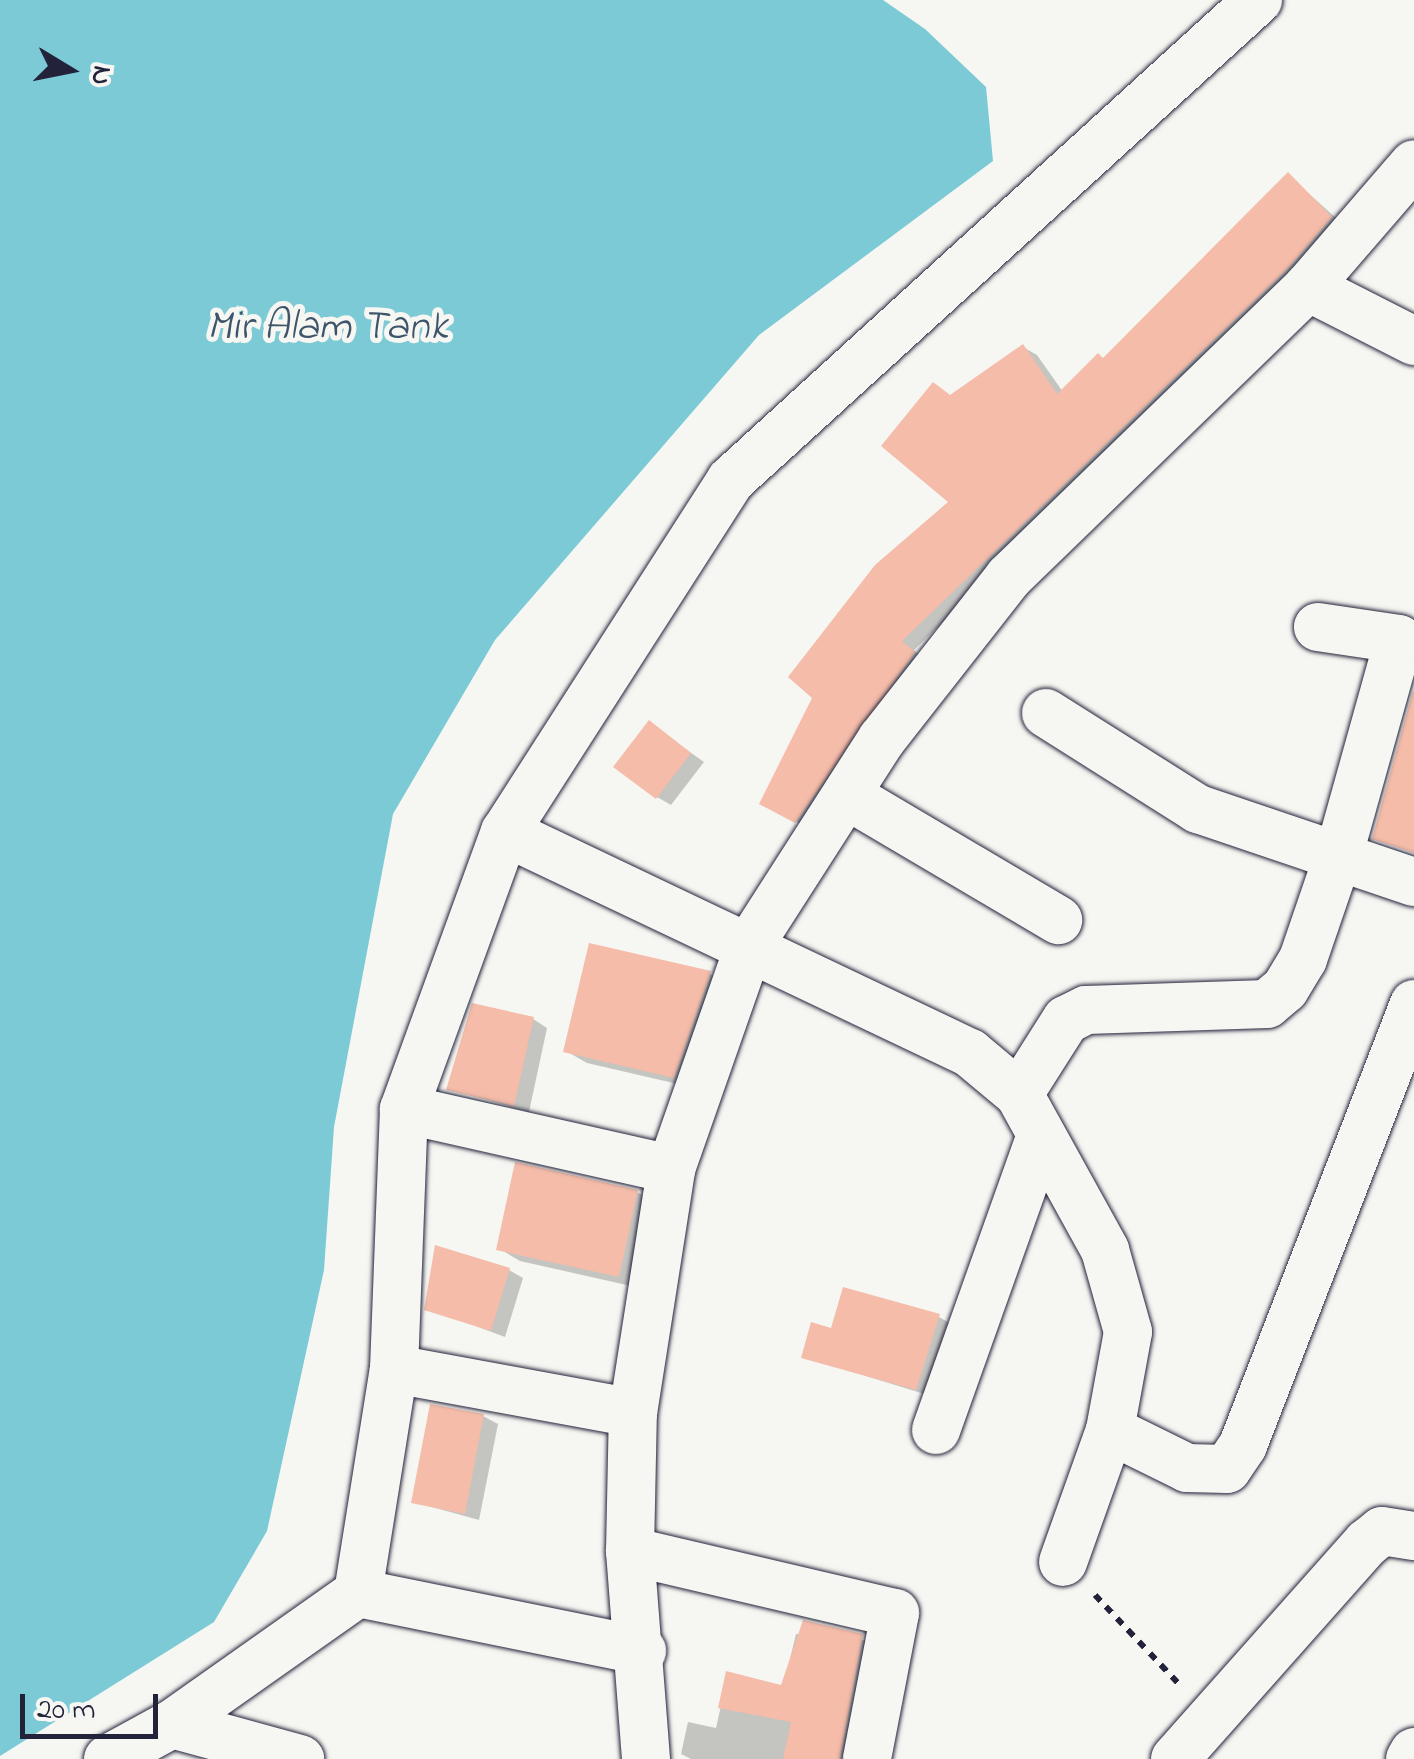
<!DOCTYPE html>
<style>
body{margin:0}
#map{position:relative;width:1414px;height:1759px;overflow:hidden;background:#f6f6f2;font-family:"Indie Flower",sans-serif}
div>[style]{position:absolute}
[style*='--x']{left:calc(var(--x)*1px);top:calc(var(--y)*1px);width:calc(var(--w)*1px);rotate:calc(var(--a)*1deg)}
.water>*{inset:0;background:#7bcad6}
.shadow>*{inset:0;background:#0003}
.building>*{inset:0;background:#f4bca9}
.path>*{height:6px;margin-top:-3px;transform-origin:0;background:repeating-linear-gradient(90deg,#22223b 0 8px,transparent 0 16px)}
.roads{filter:drop-shadow(0 0 2px #22223b) drop-shadow(0 0 2px #22223b)}
.street>*{height:48px;margin:-24px;padding:0 24px;transform-origin:24px;border-radius:24px;background:#f6f6f2}
span{translate:-50% -50%;white-space:nowrap;text-align:center;line-height:1.15;-webkit-text-stroke:10px #f6f6f2;paint-order:stroke}
.water-label{font-size:42px;color:#3d546a;font-style:italic}
.north{position:absolute;left:20px;top:20px;width:100px;height:100px;-webkit-text-stroke:8px #f6f6f2;paint-order:stroke;rotate:100deg;font-size:28px;font-weight:700;line-height:40px;text-align:center;color:#22223b}
.north::after{content:'';display:block;margin:auto;width:35px;height:45px;background:#22223b;clip-path:polygon(50% 0,100% 100%,50% 72%,0 100%)}
.scale{position:absolute;left:20px;top:1694px;width:138px;height:45px;box-sizing:border-box;border:5px solid #22223b;border-top:0;padding-left:12px;font-size:30px;line-height:35px;white-space:nowrap;color:#22223b;-webkit-text-stroke:8px #f6f6f2;paint-order:stroke}
</style>
<div id="map">
<div class="water">
<i style="clip-path:polygon(0 0,883px 0,925px 29px,986px 87px,993px 161px,759px 335px,495px 640px,393px 814px,334px 1127px,324px 1270px,267px 1531px,214px 1622px,0 1756px)"></i>
</div>
<div class="shadow">
<i style="clip-path:polygon(1288px 175px,1345px 226px,1302px 275px,914px 650px,927px 662px,810px 829px,762px 803px,952px 502px,934px 385px,952px 397px,1023px 347px,1037px 355px,1063px 392px,1105px 360px)"></i>
<i style="clip-path:polygon(649px 723px,704px 762px,671px 805px,657px 797px)"></i>
<i style="clip-path:polygon(591px 946px,710px 974px,731px 986px,695px 1088px,587px 1063px,566px 1051px)"></i>
<i style="clip-path:polygon(533px 1019px,547px 1028px,529px 1112px,449px 1089px)"></i>
<i style="clip-path:polygon(637px 1192px,659px 1205px,640px 1288px,520px 1261px,498px 1248px)"></i>
<i style="clip-path:polygon(509px 1270px,523px 1278px,505px 1337px,427px 1308px)"></i>
<i style="clip-path:polygon(939px 1317px,953px 1325px,931px 1396px,804px 1357px,833px 1331px)"></i>
<i style="clip-path:polygon(483px 1416px,498px 1424px,479px 1520px,414px 1502px)"></i>
<i style="clip-path:polygon(796px 1634px,871px 1641px,852px 1759px,691px 1759px,681px 1754px,688px 1722px,716px 1728px,728px 1674px,783px 1688px)"></i>
</div>
<div class="building">
<i style="clip-path:polygon(1288px 172px,1332px 217px,1288px 268px,902px 641px,915px 652px,795px 823px,759px 804px,812px 698px,788px 677px,875px 565px,948px 502px,881px 446px,933px 382px,950px 395px,1023px 344px,1057px 394px,1098px 353px,1103px 358px)"></i>
<i style="clip-path:polygon(1413px 691px,1414px 692px,1414px 853px,1372px 839px)"></i>
<i style="clip-path:polygon(649px 720px,691px 753px,656px 799px,613px 767px)"></i>
<i style="clip-path:polygon(589px 943px,711px 971px,674px 1078px,563px 1052px)"></i>
<i style="clip-path:polygon(472px 1003px,534px 1017px,514px 1106px,446px 1090px)"></i>
<i style="clip-path:polygon(515px 1162px,638px 1190px,619px 1277px,496px 1250px)"></i>
<i style="clip-path:polygon(435px 1245px,510px 1268px,491px 1331px,424px 1310px)"></i>
<i style="clip-path:polygon(843px 1287px,940px 1314px,916px 1390px,801px 1358px,811px 1322px,831px 1328px)"></i>
<i style="clip-path:polygon(430px 1404px,484px 1414px,465px 1514px,411px 1503px)"></i>
<i style="clip-path:polygon(803px 1620px,863px 1634px,840px 1759px,783px 1759px,791px 1722px,718px 1708px,726px 1671px,781px 1685px)"></i>
</div>
<div class="path">
<i style="--x:1095;--y:1595;--w:122;--a:46.7"></i>
</div>
<div class="roads">
<div class="street">
<i style="--x:1308;--y:287;--w:119;--a:27"></i>
<i style="--x:1046;--y:713;--w:180;--a:32.3"></i>
<i style="--x:1198;--y:809;--w:228;--a:18.7"></i>
<i style="--x:850;--y:797;--w:242;--a:30.6"></i>
<i style="--x:505;--y:832;--w:515;--a:25.42"></i>
<i style="--x:970;--y:1053;--w:64;--a:39.9"></i>
<i style="--x:1019;--y:1094;--w:178;--a:61.1"></i>
<i style="--x:1105;--y:1250;--w:85;--a:74.3"></i>
<i style="--x:1128;--y:1332;--w:100;--a:100.4"></i>
<i style="--x:1110;--y:1430;--w:140;--a:109.6"></i>
<i style="--x:1019;--y:1094;--w:88;--a:-57.6"></i>
<i style="--x:1066;--y:1020;--w:22;--a:-27"></i>
<i style="--x:1086;--y:1010;--w:181;--a:-1.9"></i>
<i style="--x:1267;--y:1004;--w:23;--a:-40"></i>
<i style="--x:1285;--y:989;--w:35;--a:-59"></i>
<i style="--x:1303;--y:959;--w:111;--a:-71.1"></i>
<i style="--x:1339;--y:854;--w:223;--a:-74.4"></i>
<i style="--x:1399;--y:639;--w:82;--a:-171.6"></i>
<i style="--x:404;--y:1109;--w:274;--a:12.7"></i>
<i style="--x:394;--y:1369;--w:243;--a:10.4"></i>
<i style="--x:936;--y:1430;--w:310;--a:-70.4"></i>
<i style="--x:1110;--y:1430;--w:86;--a:26.3"></i>
<i style="--x:1187;--y:1468;--w:40;--a:1.4"></i>
<i style="--x:1227;--y:1469;--w:29;--a:-56"></i>
<i style="--x:1243;--y:1445;--w:473;--a:-68.8"></i>
<i style="--x:630;--y:1551;--w:272;--a:13.2"></i>
<i style="--x:895;--y:1613;--w:149;--a:100.9"></i>
<i style="--x:358;--y:1593;--w:290;--a:11.5"></i>
<i style="--x:172;--y:1724;--w:133;--a:15.3"></i>
<i style="--x:108;--y:1759;--w:73;--a:-28.7"></i>
<i style="--x:172;--y:1724;--w:228;--a:-35.2"></i>
<i style="--x:358;--y:1593;--w:227;--a:-80.9"></i>
<i style="--x:394;--y:1369;--w:260;--a:-87.8"></i>
<i style="--x:404;--y:1109;--w:295;--a:-70"></i>
<i style="--x:505;--y:832;--w:418;--a:-57.3"></i>
<i style="--x:731;--y:480;--w:713;--a:-42.33"></i>
<i style="--x:646;--y:1759;--w:209;--a:-94.4"></i>
<i style="--x:630;--y:1551;--w:138;--a:-88.8"></i>
<i style="--x:633;--y:1413;--w:247;--a:-81.1"></i>
<i style="--x:671;--y:1169;--w:236;--a:-70.7"></i>
<i style="--x:749;--y:946;--w:246;--a:-57.3"></i>
<i style="--x:882;--y:739;--w:206;--a:-51.9"></i>
<i style="--x:1009;--y:577;--w:417;--a:-44.1"></i>
<i style="--x:1308;--y:287;--w:162;--a:-49.2"></i>
<i style="--x:1175;--y:1759;--w:289;--a:-48.4"></i>
<i style="--x:1367;--y:1543;--w:19;--a:-39"></i>
<i style="--x:1382;--y:1531;--w:32;--a:9"></i>
<i style="--x:1410;--y:1759;--w:8;--a:-60"></i>
</div>
</div>
<div class="water-label">
<span style="left:327px;top:328px">Mir Alam Tank</span>
</div>
<div class="north">N</div>
<div class="scale">20 m</div>
</div>
